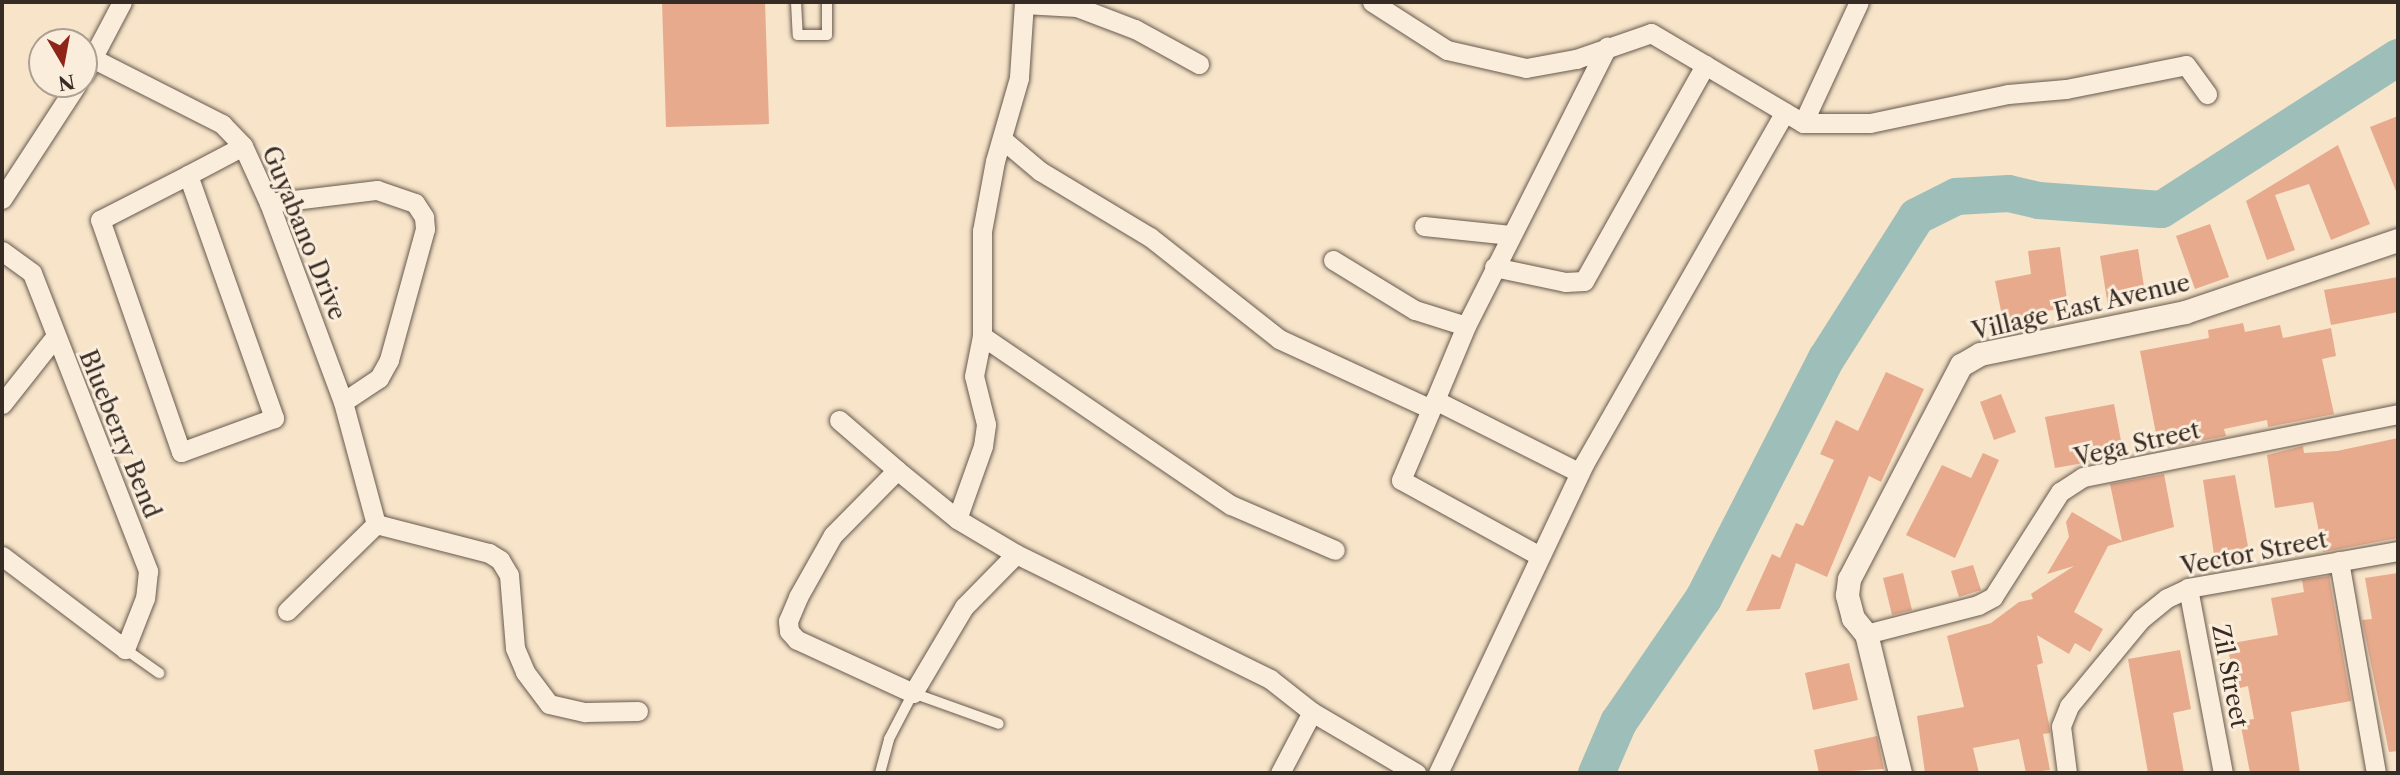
<!DOCTYPE html>
<style>
body{margin:0}
#map{position:relative;width:2400px;height:775px;overflow:hidden;background:#f7e4c9;font-family:"Libre Caslon Text",serif}
div>[style]{position:absolute}
[style*='--x']{left:calc(var(--x)*1px);top:calc(var(--y)*1px);width:calc(var(--w)*1px);rotate:calc(var(--a)*1deg)}
.river>*{height:37px;margin:-18.5px;padding:0 18.5px;transform-origin:18.5px;border-radius:18.5px;background:#9dbeb9}
.building>*{inset:0;background:#e7aa8d}
.roads{filter:drop-shadow(0 0 2px #675a4e) drop-shadow(0 0 2px #675a4e)}
.service>*{height:10px;margin:-5px;padding:0 5px;transform-origin:5px;border-radius:5px;background:#faeddc}
.minor>*{height:19px;margin:-9.5px;padding:0 9.5px;transform-origin:9.5px;border-radius:9.5px;background:#faeddc}
.tertiary>*{height:23px;margin:-11.5px;padding:0 11.5px;transform-origin:11.5px;border-radius:11.5px;background:#faeddc}
span{translate:-50% -50%;white-space:nowrap;text-align:center;line-height:1.15;-webkit-text-stroke:6px #faeddc;paint-order:stroke}
.street-label{font-size:24px;color:#372c25}
.frame{position:absolute;inset:0;border:4px solid #372c25;pointer-events:none}
.north{position:absolute;left:28px;top:28px;width:70px;height:70px;box-sizing:border-box;background:#faeddc;border:2px solid #aca093;border-radius:50%;rotate:170deg;font-size:19px;font-weight:700;line-height:28px;text-align:center;color:#372c25}
.north::after{content:'';display:block;margin:auto;width:24px;height:32px;background:#8f2418;clip-path:polygon(50% 0,100% 100%,50% 72%,0 100%)}
</style>
<div id="map">
<div class="river">
<i style="--x:1596;--y:773;--w:56;--a:-66.7"></i>
<i style="--x:1618;--y:722;--w:150;--a:-55.6"></i>
<i style="--x:1703;--y:598;--w:270;--a:-62.9"></i>
<i style="--x:1826;--y:358;--w:168;--a:-57.6"></i>
<i style="--x:1916;--y:216;--w:45;--a:-26.6"></i>
<i style="--x:1956;--y:196;--w:52;--a:-3.3"></i>
<i style="--x:2008;--y:193;--w:31;--a:13"></i>
<i style="--x:2038;--y:200;--w:123;--a:4.2"></i>
<i style="--x:2161;--y:209;--w:282;--a:-32.7"></i>
</div>
<div class="building">
<i style="clip-path:polygon(662px 2px,765px 2px,769px 124px,666px 127px)"></i>
<i style="clip-path:polygon(2398px 116px,2398px 196px,2370px 127px)"></i>
<i style="clip-path:polygon(2338px 145px,2370px 224px,2331px 240px,2309px 184px,2275px 195px,2295px 250px,2267px 260px,2246px 201px)"></i>
<i style="clip-path:polygon(2210px 224px,2229px 277px,2195px 289px,2176px 236px)"></i>
<i style="clip-path:polygon(2060px 247px,2068px 308px,2031px 313px,2032px 320px,2004px 326px,1995px 281px,2031px 274px,2028px 251px)"></i>
<i style="clip-path:polygon(2138px 249px,2146px 299px,2108px 306px,2100px 256px)"></i>
<i style="clip-path:polygon(2398px 277px,2398px 312px,2331px 325px,2324px 290px)"></i>
<i style="clip-path:polygon(2243px 323px,2245px 332px,2280px 325px,2283px 338px,2331px 328px,2336px 356px,2322px 359px,2334px 414px,2268px 427px,2267px 420px,2224px 429px,2226px 436px,2159px 449px,2140px 351px,2209px 338px,2208px 330px)"></i>
<i style="clip-path:polygon(1886px 372px,1924px 389px,1881px 482px,1869px 476px,1827px 577px,1796px 563px,1780px 609px,1746px 611px,1772px 554px,1780px 558px,1796px 523px,1803px 526px,1834px 460px,1820px 454px,1836px 420px,1858px 431px)"></i>
<i style="clip-path:polygon(2001px 394px,2016px 432px,1994px 440px,1980px 402px)"></i>
<i style="clip-path:polygon(2114px 404px,2124px 456px,2055px 468px,2045px 417px)"></i>
<i style="clip-path:polygon(2398px 438px,2398px 538px,2323px 552px,2313px 502px,2275px 508px,2267px 455px,2303px 446px,2304px 453px,2337px 451px)"></i>
<i style="clip-path:polygon(1983px 453px,1999px 460px,1955px 558px,1906px 535px,1942px 465px,1971px 478px)"></i>
<i style="clip-path:polygon(2164px 474px,2174px 527px,2108px 546px,2074px 612px,2103px 629px,2090px 652px,2075px 643px,2069px 654px,2037px 635px,2043px 663px,2037px 665px,2049px 724px,2050px 733px,2043px 734px,2050px 770px,2026px 773px,2019px 739px,1973px 748px,1979px 773px,1925px 773px,1917px 716px,1964px 707px,1947px 636px,1991px 623px,2019px 602px,2033px 599px,2031px 594px,2074px 566px,2047px 574px,2069px 537px,2066px 522px,2072px 512px,2122px 541px,2110px 484px)"></i>
<i style="clip-path:polygon(2235px 475px,2251px 563px,2216px 568px,2203px 480px)"></i>
<i style="clip-path:polygon(1973px 565px,1981px 590px,1959px 597px,1951px 571px)"></i>
<i style="clip-path:polygon(1903px 573px,1912px 610px,1892px 615px,1883px 578px)"></i>
<i style="clip-path:polygon(2398px 573px,2398px 751px,2389px 752px,2362px 620px,2372px 619px,2365px 578px)"></i>
<i style="clip-path:polygon(2329px 576px,2351px 701px,2291px 712px,2300px 773px,2250px 773px,2240px 721px,2254px 719px,2248px 686px,2236px 689px,2227px 644px,2278px 635px,2271px 598px,2304px 592px,2302px 580px)"></i>
<i style="clip-path:polygon(2180px 650px,2191px 709px,2173px 713px,2184px 773px,2148px 773px,2128px 659px)"></i>
<i style="clip-path:polygon(1849px 663px,1858px 700px,1813px 710px,1805px 673px)"></i>
<i style="clip-path:polygon(1877px 736px,1884px 769px,1819px 773px,1814px 750px)"></i>
</div>
<div class="roads">
<div class="service">
<i style="--x:796;--y:2;--w:33;--a:87"></i>
<i style="--x:798;--y:35;--w:29;--a:0"></i>
<i style="--x:827;--y:35;--w:33;--a:-90"></i>
<i style="--x:125;--y:649;--w:42;--a:35.2"></i>
<i style="--x:880;--y:773;--w:35;--a:-75"></i>
<i style="--x:889;--y:739;--w:52;--a:-62.4"></i>
<i style="--x:913;--y:693;--w:91;--a:19.8"></i>
</div>
<div class="minor">
<i style="--x:1024;--y:2;--w:76;--a:93.8"></i>
<i style="--x:1019;--y:78;--w:86;--a:106.1"></i>
<i style="--x:995;--y:161;--w:71;--a:100.5"></i>
<i style="--x:982;--y:231;--w:105;--a:90"></i>
<i style="--x:982;--y:336;--w:301;--a:34.2"></i>
<i style="--x:1231;--y:505;--w:113;--a:23.4"></i>
<i style="--x:1372;--y:2;--w:89;--a:32.6"></i>
<i style="--x:1447;--y:50;--w:81;--a:12.8"></i>
<i style="--x:1526;--y:68;--w:51;--a:-10.2"></i>
<i style="--x:1576;--y:59;--w:79;--a:-19.1"></i>
<i style="--x:1651;--y:33;--w:177;--a:30.6"></i>
<i style="--x:1803;--y:123;--w:67;--a:0"></i>
<i style="--x:1870;--y:123;--w:141;--a:-11.9"></i>
<i style="--x:2008;--y:94;--w:58;--a:-4.9"></i>
<i style="--x:2066;--y:89;--w:122;--a:-11.3"></i>
<i style="--x:2186;--y:65;--w:36;--a:54"></i>
<i style="--x:1024;--y:4;--w:53;--a:3.2"></i>
<i style="--x:1077;--y:7;--w:62;--a:20.8"></i>
<i style="--x:1135;--y:29;--w:73;--a:28.7"></i>
<i style="--x:94;--y:59;--w:144;--a:26.9"></i>
<i style="--x:222;--y:124;--w:30;--a:46"></i>
<i style="--x:243;--y:146;--w:63;--a:65.5"></i>
<i style="--x:269;--y:203;--w:212;--a:69.6"></i>
<i style="--x:343;--y:402;--w:126;--a:74.9"></i>
<i style="--x:376;--y:524;--w:117;--a:14.4"></i>
<i style="--x:489;--y:553;--w:13;--a:32"></i>
<i style="--x:500;--y:560;--w:17;--a:59"></i>
<i style="--x:509;--y:575;--w:73;--a:85.3"></i>
<i style="--x:515;--y:648;--w:26;--a:67"></i>
<i style="--x:525;--y:672;--w:40;--a:53"></i>
<i style="--x:549;--y:704;--w:37;--a:13"></i>
<i style="--x:585;--y:712;--w:53;--a:-1.1"></i>
<i style="--x:84;--y:74;--w:81;--a:-62.2"></i>
<i style="--x:1803;--y:123;--w:133;--a:-65.2"></i>
<i style="--x:1002;--y:139;--w:50;--a:40.1"></i>
<i style="--x:1040;--y:171;--w:128;--a:31"></i>
<i style="--x:1150;--y:237;--w:164;--a:38.3"></i>
<i style="--x:1279;--y:339;--w:167;--a:24.7"></i>
<i style="--x:188;--y:175;--w:258;--a:70.5"></i>
<i style="--x:274;--y:418;--w:99;--a:159.9"></i>
<i style="--x:181;--y:452;--w:246;--a:-109.2"></i>
<i style="--x:100;--y:220;--w:99;--a:-27.1"></i>
<i style="--x:188;--y:175;--w:62;--a:-27.8"></i>
<i style="--x:2;--y:199;--w:137;--a:-56.9"></i>
<i style="--x:269;--y:203;--w:109;--a:-6.9"></i>
<i style="--x:377;--y:190;--w:40;--a:18.9"></i>
<i style="--x:415;--y:203;--w:17;--a:57"></i>
<i style="--x:424;--y:217;--w:12;--a:85"></i>
<i style="--x:425;--y:229;--w:136;--a:105.4"></i>
<i style="--x:389;--y:360;--w:21;--a:119"></i>
<i style="--x:379;--y:378;--w:43;--a:146.3"></i>
<i style="--x:1424;--y:226;--w:87;--a:5.9"></i>
<i style="--x:2;--y:251;--w:37;--a:36"></i>
<i style="--x:32;--y:273;--w:320;--a:68.7"></i>
<i style="--x:148;--y:571;--w:27;--a:96"></i>
<i style="--x:145;--y:598;--w:55;--a:111.4"></i>
<i style="--x:125;--y:649;--w:154;--a:-142.9"></i>
<i style="--x:1333;--y:260;--w:96;--a:31.4"></i>
<i style="--x:1415;--y:310;--w:53;--a:17.4"></i>
<i style="--x:1466;--y:326;--w:313;--a:-63.2"></i>
<i style="--x:1494;--y:267;--w:73;--a:11.9"></i>
<i style="--x:1565;--y:282;--w:19;--a:-3"></i>
<i style="--x:1584;--y:281;--w:248;--a:-60.7"></i>
<i style="--x:1466;--y:326;--w:80;--a:112.7"></i>
<i style="--x:1435;--y:400;--w:162;--a:26.7"></i>
<i style="--x:1435;--y:400;--w:87;--a:113"></i>
<i style="--x:1401;--y:480;--w:158;--a:28.7"></i>
<i style="--x:2;--y:404;--w:85;--a:-51.7"></i>
<i style="--x:839;--y:420;--w:77;--a:40.8"></i>
<i style="--x:957;--y:519;--w:77;--a:-70.4"></i>
<i style="--x:983;--y:446;--w:22;--a:-82"></i>
<i style="--x:986;--y:424;--w:49;--a:-104"></i>
<i style="--x:974;--y:376;--w:41;--a:-78.7"></i>
<i style="--x:1016;--y:554;--w:74;--a:134.5"></i>
<i style="--x:964;--y:607;--w:100;--a:120.7"></i>
<i style="--x:913;--y:693;--w:128;--a:-155.4"></i>
<i style="--x:797;--y:640;--w:12;--a:-132"></i>
<i style="--x:789;--y:631;--w:10;--a:-96"></i>
<i style="--x:788;--y:621;--w:26;--a:-67"></i>
<i style="--x:798;--y:597;--w:71;--a:-60.6"></i>
<i style="--x:833;--y:535;--w:91;--a:-45.4"></i>
<i style="--x:897;--y:470;--w:77;--a:39.2"></i>
<i style="--x:957;--y:519;--w:69;--a:30.7"></i>
<i style="--x:1016;--y:554;--w:283;--a:26.2"></i>
<i style="--x:1270;--y:679;--w:53;--a:38.2"></i>
<i style="--x:1312;--y:712;--w:69;--a:117.7"></i>
<i style="--x:2339;--y:561;--w:215;--a:80.1"></i>
<i style="--x:2188;--y:588;--w:188;--a:79.3"></i>
<i style="--x:287;--y:611;--w:124;--a:-44.3"></i>
<i style="--x:1866;--y:634;--w:116;--a:-14.5"></i>
<i style="--x:1978;--y:605;--w:17;--a:-28"></i>
<i style="--x:1993;--y:597;--w:125;--a:-57.5"></i>
<i style="--x:2060;--y:492;--w:27;--a:-33"></i>
<i style="--x:2083;--y:477;--w:321;--a:-11.3"></i>
<i style="--x:1312;--y:712;--w:121;--a:30.4"></i>
<i style="--x:1438;--y:773;--w:342;--a:-64.7"></i>
<i style="--x:1584;--y:464;--w:405;--a:-60.3"></i>
<i style="--x:2067;--y:773;--w:47;--a:-97.3"></i>
<i style="--x:2061;--y:726;--w:22;--a:-68"></i>
<i style="--x:2069;--y:706;--w:113;--a:-50.4"></i>
<i style="--x:2141;--y:619;--w:33;--a:-39"></i>
<i style="--x:2167;--y:598;--w:23;--a:-25"></i>
<i style="--x:2188;--y:588;--w:213;--a:-10"></i>
</div>
<div class="tertiary">
<i style="--x:1900;--y:773;--w:143;--a:-103.7"></i>
<i style="--x:1866;--y:634;--w:21;--a:-129"></i>
<i style="--x:1853;--y:618;--w:24;--a:-105"></i>
<i style="--x:1847;--y:595;--w:16;--a:-83"></i>
<i style="--x:1849;--y:579;--w:242;--a:-62.4"></i>
<i style="--x:1961;--y:365;--w:22;--a:-30"></i>
<i style="--x:1980;--y:354;--w:209;--a:-11.6"></i>
<i style="--x:2185;--y:312;--w:225;--a:-18.7"></i>
</div>
</div>
<div class="street-label">
<span style="left:304px;top:233px;rotate:68deg">Guyabano Drive</span>
<span style="left:2081px;top:307px;rotate:-13deg">Village East Avenue</span>
<span style="left:120px;top:434px;rotate:68deg">Blueberry Bend</span>
<span style="left:2137px;top:444px;rotate:-13deg">Vega Street</span>
<span style="left:2254px;top:553px;rotate:-11deg">Vector Street</span>
<span style="left:2230px;top:676px;rotate:79deg">Zil Street</span>
</div>
<div class="frame"></div>
<div class="north">N</div>
</div>
